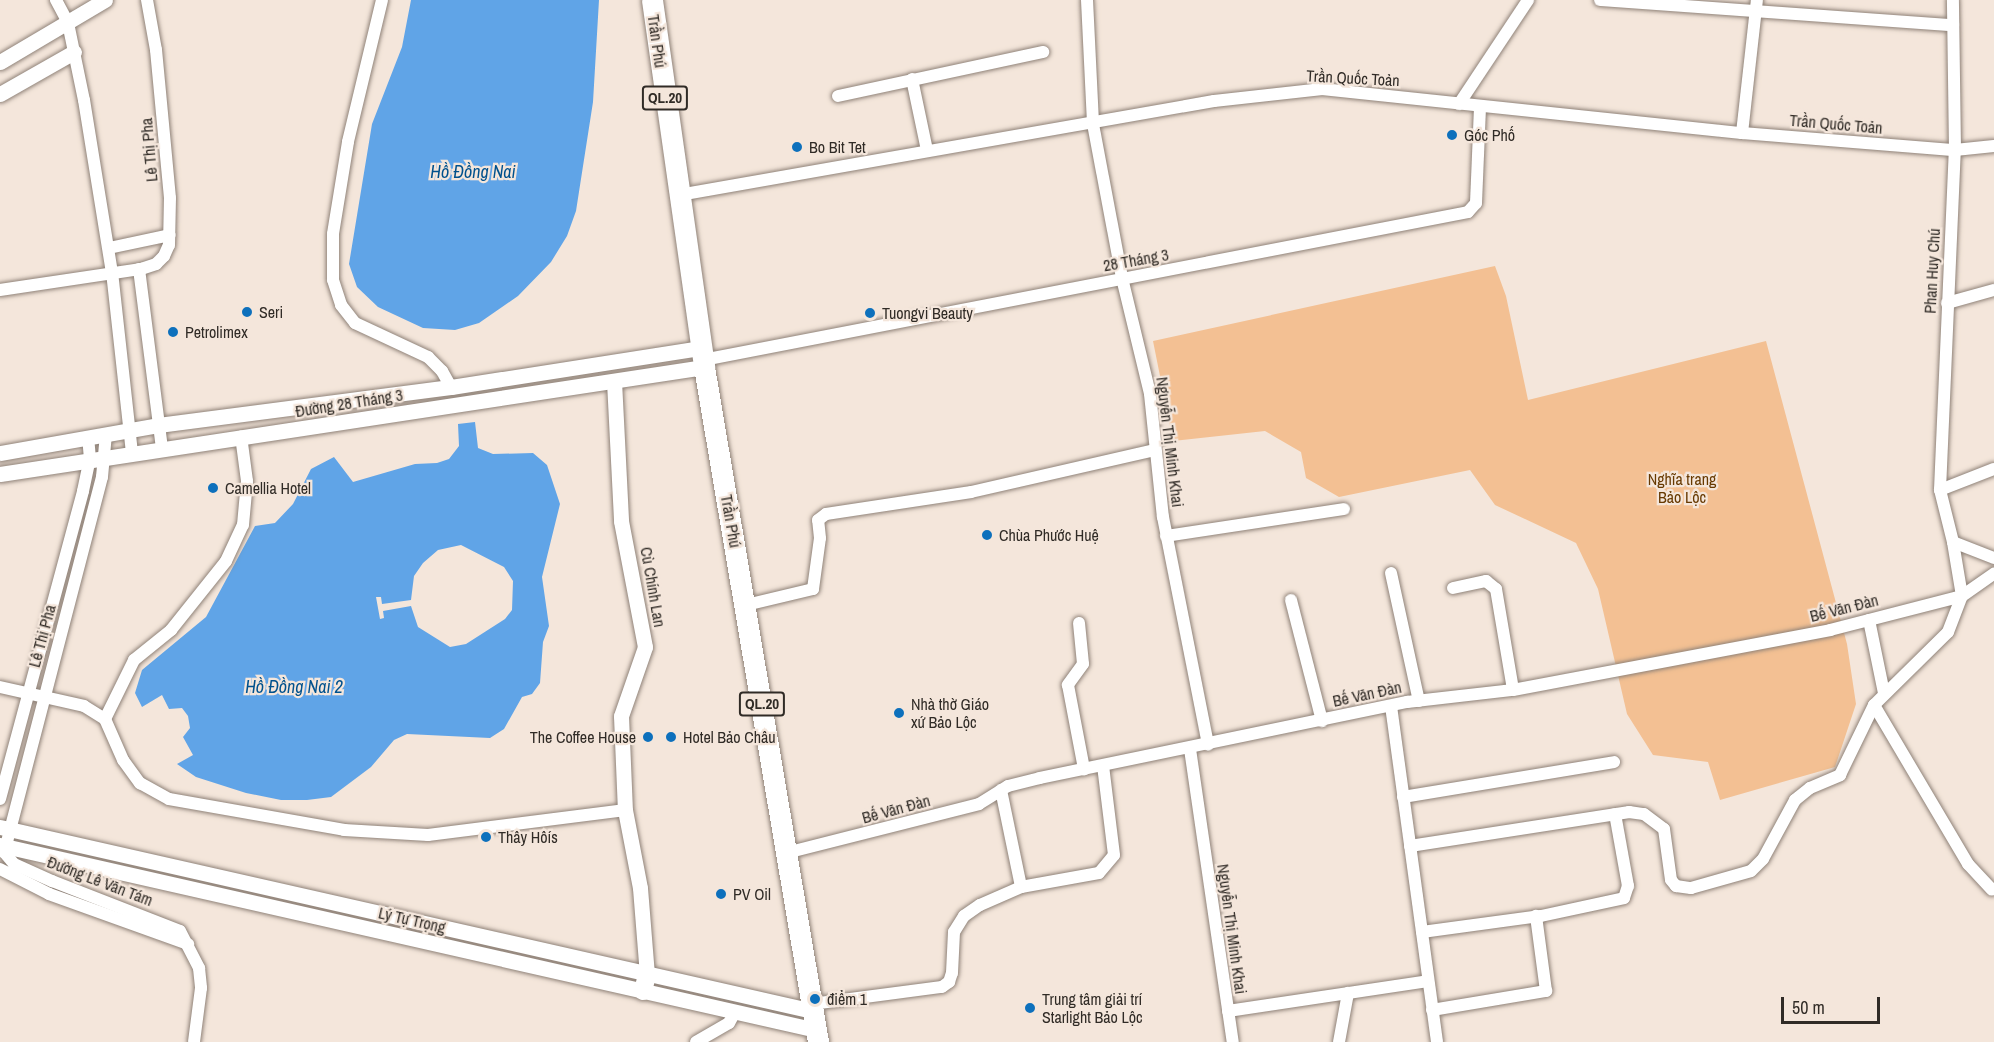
<!DOCTYPE html>
<meta charset="utf-8">
<style>
body{margin:0}
#map{position:relative;width:1994px;height:1042px;overflow:hidden;background:#f4e6db;font-family:"Archivo Narrow",sans-serif}
div>[style]{position:absolute}
[style*='--x']{left:calc(var(--x)*1px);top:calc(var(--y)*1px);width:calc(var(--w)*1px);rotate:calc(var(--a)*1deg)}
.green>*{inset:0;background:#f3c093}
.water>*{inset:0;background:#60a4e7}
.roads{filter:drop-shadow(0 0 2px #8f8278) drop-shadow(0 0 2px #8f8278)}
.minor>*{height:12px;margin:-6px;padding:0 6px;transform-origin:6px;border-radius:6px;background:#fff}
.tertiary>*{height:15px;margin:-7.5px;padding:0 7.5px;transform-origin:7.5px;border-radius:7.5px;background:#fff}
.secondary>*{height:18px;margin:-9px;padding:0 9px;transform-origin:9px;border-radius:9px;background:#fff}
.trunk>*{height:21px;margin:-10.5px;padding:0 10.5px;transform-origin:10.5px;border-radius:10.5px;background:#fff}
.dots>*{width:16px;height:16px;translate:-50% -50%;box-sizing:border-box;border:3px solid #f4e6db;border-radius:50%}
span{translate:-50% -50%;white-space:nowrap;text-align:center;line-height:1.15;-webkit-text-stroke:4.5px #f4e6db;paint-order:stroke}
.shield-label span{padding:2px 4px;background:#f4e6db;border:2px solid;border-radius:4px;-webkit-text-stroke-width:0}
.shield-label{font-size:15px;color:#302b26;font-weight:700}
.street-label{font-size:16px;color:#302b26}
.poi-label{font-size:16px;color:#302b26}
.left{translate:0 -50%;text-align:left}
.right{translate:-100% -50%;text-align:right}
.park-label{font-size:16px;color:#673900}
.water-label{font-size:18px;color:#00518d;font-style:italic}
.scale{position:absolute;left:1781px;top:997px;width:99px;height:27px;box-sizing:border-box;border:3px solid #302b26;border-top:0;padding-left:8px;font-size:18px;line-height:21px;white-space:nowrap;color:#302b26;-webkit-text-stroke:4px #f4e6db;paint-order:stroke}
</style>
<div id="map">
<div class="green">
<i style="clip-path:polygon(1495px 266px,1506px 296px,1528px 400px,1766px 341px,1847px 644px,1856px 704px,1835px 767px,1720px 800px,1708px 762px,1653px 755px,1627px 714px,1598px 589px,1576px 543px,1495px 505px,1470px 470px,1339px 497px,1306px 478px,1301px 452px,1265px 431px,1173px 441px,1153px 341px)"></i>
</div>
<div class="water">
<i style="clip-path:polygon(411px 0,599px 0,593px 102px,576px 211px,567px 236px,551px 262px,518px 296px,479px 323px,455px 330px,423px 328px,378px 307px,357px 287px,349px 264px,372px 124px,402px 47px)"></i>
<i style="clip-path:polygon(evenodd,475px 422px,478px 448px,493px 454px,533px 453px,547px 465px,560px 504px,542px 577px,549px 626px,543px 642px,540px 683px,532px 694px,522px 697px,504px 729px,490px 738px,407px 734px,394px 740px,371px 767px,331px 797px,307px 800px,281px 800px,246px 793px,196px 777px,177px 764px,193px 755px,183px 737px,190px 728px,188px 716px,182px 708px,169px 709px,162px 695px,142px 707px,135px 693px,142px 670px,206px 617px,255px 526px,275px 523px,293px 504px,311px 469px,334px 457px,353px 482px,415px 464px,437px 463px,449px 459px,459px 446px,458px 424px,475px 422px,461px 545px,504px 567px,513px 581px,512px 610px,505px 619px,466px 644px,450px 647px,418px 627px,411px 606px,383px 611px,384px 618px,380px 619px,376px 597px,381px 597px,382px 604px,411px 600px,414px 576px,423px 563px,438px 550px,461px 545px)"></i>
</div>
<div class="roads">
<div class="minor">
<i style="--x:56;--y:0;--w:26;--a:62"></i>
<i style="--x:68;--y:23;--w:79;--a:78.3"></i>
<i style="--x:84;--y:100;--w:174;--a:80.8"></i>
<i style="--x:112;--y:272;--w:181;--a:83.7"></i>
<i style="--x:382;--y:0;--w:146;--a:103.5"></i>
<i style="--x:348;--y:142;--w:93;--a:99.3"></i>
<i style="--x:333;--y:234;--w:46;--a:90"></i>
<i style="--x:333;--y:280;--w:26;--a:72"></i>
<i style="--x:341;--y:305;--w:23;--a:52"></i>
<i style="--x:355;--y:323;--w:81;--a:25"></i>
<i style="--x:428;--y:357;--w:20;--a:45"></i>
<i style="--x:442;--y:371;--w:18;--a:61"></i>
<i style="--x:1087;--y:0;--w:124;--a:87.2"></i>
<i style="--x:1093;--y:124;--w:157;--a:79.3"></i>
<i style="--x:1122;--y:278;--w:119;--a:76.4"></i>
<i style="--x:1150;--y:394;--w:124;--a:84"></i>
<i style="--x:1163;--y:517;--w:232;--a:78.8"></i>
<i style="--x:1600;--y:0;--w:354;--a:4.1"></i>
<i style="--x:912;--y:79;--w:73;--a:78.1"></i>
<i style="--x:838;--y:96;--w:210;--a:-12.1"></i>
<i style="--x:1459;--y:104;--w:125;--a:-56.4"></i>
<i style="--x:1742;--y:133;--w:134;--a:-83.6"></i>
<i style="--x:679;--y:195;--w:543;--a:-9.97"></i>
<i style="--x:1214;--y:101;--w:109;--a:-6.3"></i>
<i style="--x:1322;--y:89;--w:422;--a:6"></i>
<i style="--x:1742;--y:133;--w:214;--a:4.6"></i>
<i style="--x:1955;--y:150;--w:39;--a:-6"></i>
<i style="--x:109;--y:248;--w:62;--a:-12"></i>
<i style="--x:139;--y:269;--w:180;--a:82.7"></i>
<i style="--x:0;--y:290;--w:143;--a:-8.5"></i>
<i style="--x:141;--y:269;--w:16;--a:-18"></i>
<i style="--x:156;--y:264;--w:11;--a:-45"></i>
<i style="--x:164;--y:256;--w:12;--a:-66"></i>
<i style="--x:169;--y:245;--w:47;--a:-88.8"></i>
<i style="--x:170;--y:198;--w:149;--a:-95.4"></i>
<i style="--x:156;--y:50;--w:51;--a:-100.2"></i>
<i style="--x:1947;--y:303;--w:49;--a:-15.5"></i>
<i style="--x:703;--y:360;--w:779;--a:-10.95"></i>
<i style="--x:1468;--y:212;--w:12;--a:-48"></i>
<i style="--x:1476;--y:203;--w:96;--a:-87.6"></i>
<i style="--x:106;--y:434;--w:43;--a:95.3"></i>
<i style="--x:102;--y:477;--w:388;--a:104.6"></i>
<i style="--x:4;--y:852;--w:16;--a:50"></i>
<i style="--x:14;--y:864;--w:42;--a:24.1"></i>
<i style="--x:52;--y:881;--w:137;--a:21.3"></i>
<i style="--x:180;--y:931;--w:42;--a:62.8"></i>
<i style="--x:199;--y:968;--w:20;--a:84"></i>
<i style="--x:201;--y:988;--w:54;--a:97.4"></i>
<i style="--x:1940;--y:490;--w:58;--a:-21.3"></i>
<i style="--x:1166;--y:536;--w:180;--a:-8.6"></i>
<i style="--x:1953;--y:542;--w:54;--a:-104"></i>
<i style="--x:1940;--y:490;--w:340;--a:-87.5"></i>
<i style="--x:1955;--y:150;--w:150;--a:-90.8"></i>
<i style="--x:1391;--y:573;--w:131;--a:77.7"></i>
<i style="--x:1453;--y:588;--w:34;--a:-12"></i>
<i style="--x:1486;--y:581;--w:13;--a:39"></i>
<i style="--x:1496;--y:589;--w:102;--a:80.4"></i>
<i style="--x:1291;--y:600;--w:125;--a:75.6"></i>
<i style="--x:746;--y:605;--w:69;--a:-13.4"></i>
<i style="--x:813;--y:589;--w:51;--a:-82.2"></i>
<i style="--x:820;--y:538;--w:18;--a:-96"></i>
<i style="--x:818;--y:520;--w:10;--a:-37"></i>
<i style="--x:826;--y:514;--w:147;--a:-8.6"></i>
<i style="--x:971;--y:492;--w:188;--a:-12.9"></i>
<i style="--x:1869;--y:620;--w:75;--a:78.4"></i>
<i style="--x:1079;--y:623;--w:41;--a:84.4"></i>
<i style="--x:1083;--y:664;--w:26;--a:126"></i>
<i style="--x:1068;--y:685;--w:86;--a:79.2"></i>
<i style="--x:0;--y:687;--w:86;--a:12.7"></i>
<i style="--x:84;--y:706;--w:25;--a:32"></i>
<i style="--x:105;--y:719;--w:45;--a:66.3"></i>
<i style="--x:123;--y:760;--w:29;--a:54"></i>
<i style="--x:140;--y:783;--w:33;--a:29"></i>
<i style="--x:169;--y:799;--w:178;--a:10"></i>
<i style="--x:344;--y:830;--w:84;--a:3.4"></i>
<i style="--x:428;--y:835;--w:199;--a:-7.2"></i>
<i style="--x:1874;--y:705;--w:185;--a:59.4"></i>
<i style="--x:1968;--y:864;--w:35;--a:47"></i>
<i style="--x:1391;--y:706;--w:339;--a:82.2"></i>
<i style="--x:105;--y:719;--w:66;--a:-63.8"></i>
<i style="--x:134;--y:660;--w:48;--a:-39"></i>
<i style="--x:171;--y:630;--w:88;--a:-51.4"></i>
<i style="--x:226;--y:561;--w:40;--a:-65"></i>
<i style="--x:243;--y:525;--w:44;--a:-84.8"></i>
<i style="--x:247;--y:481;--w:45;--a:-97.6"></i>
<i style="--x:1190;--y:749;--w:296;--a:81.7"></i>
<i style="--x:1001;--y:790;--w:99;--a:78.3"></i>
<i style="--x:1403;--y:797;--w:214;--a:-9.4"></i>
<i style="--x:0;--y:799;--w:319;--a:-74.9"></i>
<i style="--x:83;--y:491;--w:33;--a:-78"></i>
<i style="--x:90;--y:459;--w:22;--a:-95"></i>
<i style="--x:1410;--y:846;--w:222;--a:-8.8"></i>
<i style="--x:1629;--y:812;--w:15;--a:8"></i>
<i style="--x:1644;--y:814;--w:25;--a:37"></i>
<i style="--x:1664;--y:829;--w:51;--a:82.2"></i>
<i style="--x:1671;--y:880;--w:8;--a:50"></i>
<i style="--x:1676;--y:886;--w:15;--a:8"></i>
<i style="--x:1691;--y:888;--w:62;--a:-15.8"></i>
<i style="--x:1751;--y:871;--w:17;--a:-45"></i>
<i style="--x:1763;--y:859;--w:67;--a:-61.5"></i>
<i style="--x:1795;--y:800;--w:19;--a:-39"></i>
<i style="--x:1810;--y:788;--w:33;--a:-23"></i>
<i style="--x:1840;--y:775;--w:78;--a:-64.1"></i>
<i style="--x:1874;--y:705;--w:104;--a:-44.6"></i>
<i style="--x:1948;--y:632;--w:39;--a:-69"></i>
<i style="--x:1962;--y:596;--w:55;--a:-99.5"></i>
<i style="--x:1953;--y:542;--w:44;--a:21.3"></i>
<i style="--x:786;--y:853;--w:199;--a:-14.2"></i>
<i style="--x:979;--y:804;--w:34;--a:-32"></i>
<i style="--x:1008;--y:786;--w:33;--a:-14"></i>
<i style="--x:1040;--y:778;--w:375;--a:-11.7"></i>
<i style="--x:1407;--y:702;--w:107;--a:-6.5"></i>
<i style="--x:1513;--y:690;--w:323;--a:-10.7"></i>
<i style="--x:1830;--y:630;--w:136;--a:-14.4"></i>
<i style="--x:1962;--y:596;--w:39;--a:-35"></i>
<i style="--x:0;--y:869;--w:55;--a:27"></i>
<i style="--x:49;--y:894;--w:148;--a:19.8"></i>
<i style="--x:1422;--y:932;--w:120;--a:-7.7"></i>
<i style="--x:1541;--y:916;--w:85;--a:-12.2"></i>
<i style="--x:1624;--y:898;--w:13;--a:-72"></i>
<i style="--x:1628;--y:886;--w:73;--a:-100.2"></i>
<i style="--x:812;--y:1004;--w:131;--a:-7.5"></i>
<i style="--x:942;--y:987;--w:9;--a:-36"></i>
<i style="--x:949;--y:982;--w:9;--a:-72"></i>
<i style="--x:952;--y:973;--w:41;--a:-87.2"></i>
<i style="--x:954;--y:932;--w:19;--a:-58"></i>
<i style="--x:964;--y:916;--w:19;--a:-35"></i>
<i style="--x:980;--y:905;--w:45;--a:-23.7"></i>
<i style="--x:1021;--y:887;--w:79;--a:-10.2"></i>
<i style="--x:1099;--y:873;--w:23;--a:-50"></i>
<i style="--x:1114;--y:855;--w:90;--a:-97"></i>
<i style="--x:1432;--y:1010;--w:116;--a:-9.5"></i>
<i style="--x:1546;--y:991;--w:76;--a:-97.6"></i>
<i style="--x:1228;--y:1011;--w:202;--a:-8.5"></i>
<i style="--x:696;--y:1042;--w:38;--a:-30"></i>
<i style="--x:729;--y:1023;--w:13;--a:-61"></i>
<i style="--x:1339;--y:1042;--w:50;--a:-79.6"></i>
</div>
<div class="tertiary">
<i style="--x:0;--y:62;--w:122;--a:-30.6"></i>
<i style="--x:0;--y:94;--w:85;--a:-29.6"></i>
<i style="--x:614;--y:381;--w:140;--a:87.1"></i>
<i style="--x:621;--y:521;--w:128;--a:79.2"></i>
<i style="--x:645;--y:647;--w:73;--a:109.2"></i>
<i style="--x:621;--y:716;--w:94;--a:87.6"></i>
<i style="--x:625;--y:810;--w:79;--a:79.1"></i>
<i style="--x:640;--y:888;--w:87;--a:85.4"></i>
<i style="--x:0;--y:453;--w:160;--a:-10"></i>
<i style="--x:158;--y:425;--w:295;--a:-7.4"></i>
<i style="--x:451;--y:387;--w:253;--a:-8.9"></i>
<i style="--x:0;--y:474;--w:712;--a:-8.64"></i>
<i style="--x:0;--y:827;--w:834;--a:12.75"></i>
<i style="--x:0;--y:845;--w:837;--a:12.77"></i>
</div>
<div class="secondary">
<i style="--x:643;--y:991;--w:16;--a:-76"></i>
</div>
<div class="trunk">
<i style="--x:652;--y:0;--w:371;--a:81.9"></i>
<i style="--x:704;--y:367;--w:685;--a:80.41"></i>
</div>
</div>
<div class="dots">
<i style="left:1452px;top:135px;background:#0d70bc"></i>
<i style="left:797px;top:147px;background:#0d70bc"></i>
<i style="left:247px;top:312px;background:#0d70bc"></i>
<i style="left:870px;top:313px;background:#0d70bc"></i>
<i style="left:173px;top:332px;background:#0d70bc"></i>
<i style="left:213px;top:488px;background:#0d70bc"></i>
<i style="left:987px;top:535px;background:#0d70bc"></i>
<i style="left:899px;top:713px;background:#0d70bc"></i>
<i style="left:648px;top:737px;background:#0d70bc"></i>
<i style="left:671px;top:737px;background:#0d70bc"></i>
<i style="left:486px;top:837px;background:#0d70bc"></i>
<i style="left:721px;top:894px;background:#0d70bc"></i>
<i style="left:815px;top:999px;background:#0d70bc"></i>
<i style="left:1030px;top:1008px;background:#0d70bc"></i>
</div>
<div class="shield-label">
<span style="left:665px;top:98px">QL.20</span>
<span style="left:762px;top:704px">QL.20</span>
</div>
<div class="street-label">
<span style="left:657px;top:41px;rotate:82deg">Trần Phú</span>
<span style="left:1353px;top:78px;rotate:3deg">Trần Quốc Toản</span>
<span style="left:1836px;top:124px;rotate:5deg">Trần Quốc Toản</span>
<span style="left:149px;top:150px;rotate:-95deg">Lê Thị Pha</span>
<span style="left:1136px;top:260px;rotate:-10deg">28 Tháng 3</span>
<span style="left:1932px;top:271px;rotate:-87deg">Phan Huy Chú</span>
<span style="left:349px;top:403px;rotate:-9deg">Đường 28 Tháng 3</span>
<span style="left:1170px;top:442px;rotate:83deg">Nguyễn Thị Minh Khai</span>
<span style="left:731px;top:521px;rotate:80deg">Trần Phú</span>
<span style="left:653px;top:587px;rotate:80deg">Cù Chính Lan</span>
<span style="left:1844px;top:608px;rotate:-14deg">Bế Văn Đàn</span>
<span style="left:42px;top:636px;rotate:-75deg">Lê Thị Pha</span>
<span style="left:1367px;top:694px;rotate:-12deg">Bế Văn Đàn</span>
<span style="left:896px;top:809px;rotate:-15deg">Bế Văn Đàn</span>
<span style="left:100px;top:881px;rotate:21deg">Đường Lê Văn Tám</span>
<span style="left:412px;top:920px;rotate:13deg">Lý Tự Trọng</span>
<span style="left:1232px;top:929px;rotate:82deg">Nguyễn Thị Minh Khai</span>
</div>
<div class="poi-label">
<span class="left" style="left:1464px;top:135px">Góc Phố</span>
<span class="left" style="left:809px;top:147px">Bo Bit Tet</span>
<span class="left" style="left:259px;top:312px">Seri</span>
<span class="left" style="left:882px;top:313px">Tuongvi Beauty</span>
<span class="left" style="left:185px;top:332px">Petrolimex</span>
<span class="left" style="left:225px;top:488px">Camellia Hotel</span>
<span class="left" style="left:999px;top:535px">Chùa Phước Huệ</span>
<span class="left" style="left:911px;top:713px">Nhà thờ Giáo<br>xứ Bảo Lộc</span>
<span class="right" style="left:636px;top:737px">The Coffee House</span>
<span class="left" style="left:683px;top:737px">Hotel Bảo Châu</span>
<span class="left" style="left:498px;top:837px">Thây Hôís</span>
<span class="left" style="left:733px;top:894px">PV Oil</span>
<span class="left" style="left:827px;top:999px">điểm 1</span>
<span class="left" style="left:1042px;top:1008px">Trung tâm giải trí<br>Starlight Bảo Lộc</span>
</div>
<div class="park-label">
<span style="left:1682px;top:488px">Nghĩa trang<br>Bảo Lộc</span>
</div>
<div class="water-label">
<span style="left:473px;top:172px">Hồ Đồng Nai</span>
<span style="left:294px;top:687px">Hồ Đồng Nai 2</span>
</div>
<div class="scale">50 m</div>
</div>
